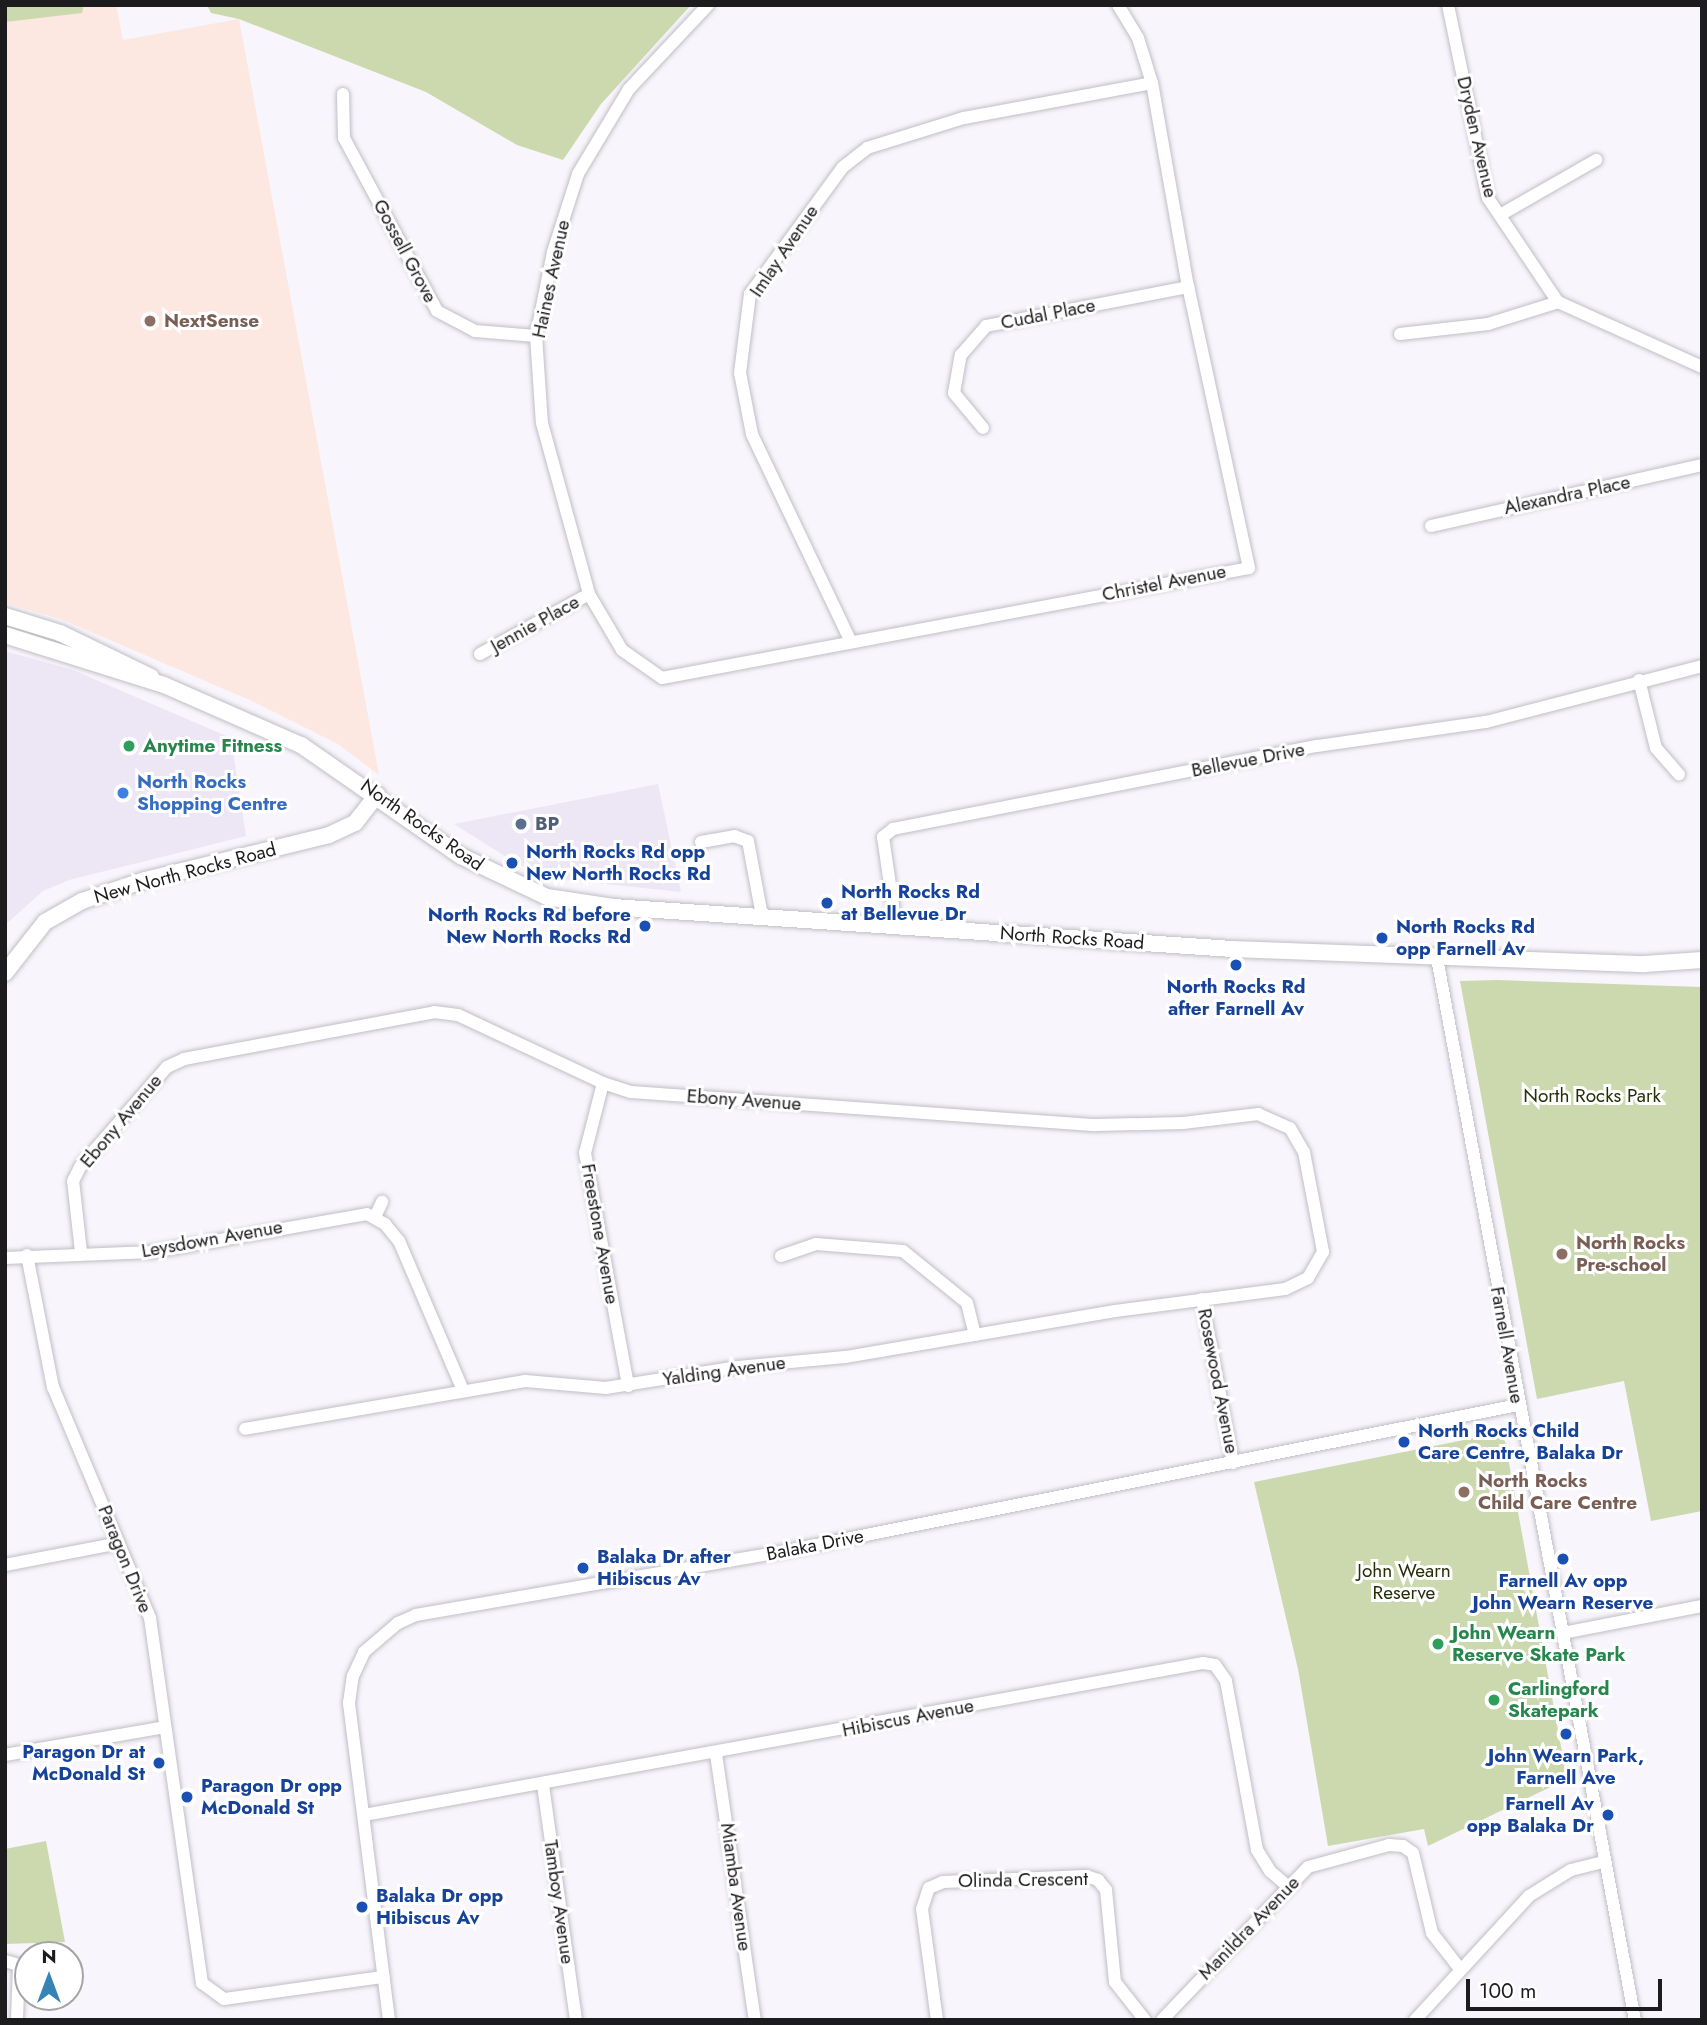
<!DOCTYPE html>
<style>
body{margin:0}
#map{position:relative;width:1707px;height:2025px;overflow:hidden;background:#f8f5fc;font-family:Jost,sans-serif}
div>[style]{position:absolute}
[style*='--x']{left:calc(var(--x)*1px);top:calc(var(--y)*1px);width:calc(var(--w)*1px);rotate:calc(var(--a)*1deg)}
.built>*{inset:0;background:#ede6f5}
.education>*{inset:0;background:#fce8e1}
.green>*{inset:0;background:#ccd9af}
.roads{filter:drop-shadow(0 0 2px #c1bec5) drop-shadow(0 0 2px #c1bec5)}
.street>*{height:12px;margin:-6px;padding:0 6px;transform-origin:6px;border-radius:6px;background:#fff}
.secondary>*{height:16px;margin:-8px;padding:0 8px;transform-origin:8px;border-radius:8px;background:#fff}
.dots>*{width:19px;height:19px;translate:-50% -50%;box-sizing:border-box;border:4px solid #fff;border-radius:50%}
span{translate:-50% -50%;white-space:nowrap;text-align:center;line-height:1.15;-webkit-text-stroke:6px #fff;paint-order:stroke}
.street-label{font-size:19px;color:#1c1b1e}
.education-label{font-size:19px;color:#785e54;font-weight:700}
.left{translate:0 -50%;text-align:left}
.leisure-label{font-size:19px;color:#27864d;font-weight:700}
.shop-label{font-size:19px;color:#366cbe;font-weight:700}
.service-label{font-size:19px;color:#4e5e75;font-weight:700}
.transit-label{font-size:19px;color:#164399;font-weight:700}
.right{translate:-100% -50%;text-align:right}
.park-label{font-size:19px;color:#263008}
.frame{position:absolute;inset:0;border:7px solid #1c1b1e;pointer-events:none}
.north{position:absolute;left:14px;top:1941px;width:70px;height:70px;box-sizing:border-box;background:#fff;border:2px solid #a4a4a5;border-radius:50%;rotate:0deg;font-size:19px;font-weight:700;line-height:28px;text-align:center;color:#1c1b1e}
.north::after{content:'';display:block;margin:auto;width:24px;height:32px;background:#3783b6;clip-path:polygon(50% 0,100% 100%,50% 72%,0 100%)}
.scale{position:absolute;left:1466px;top:1979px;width:196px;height:32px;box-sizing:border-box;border:4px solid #1c1b1e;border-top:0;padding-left:9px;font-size:21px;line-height:24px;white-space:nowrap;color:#1c1b1e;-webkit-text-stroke:5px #fff;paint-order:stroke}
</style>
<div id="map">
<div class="built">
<i style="clip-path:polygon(5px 651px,73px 670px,231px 738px,246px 836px,69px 880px,43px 891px,5px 925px)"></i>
<i style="clip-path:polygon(658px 784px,681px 892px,558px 879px,519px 865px,454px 824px)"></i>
</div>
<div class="education">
<i style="clip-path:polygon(5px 5px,116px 5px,123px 40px,239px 19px,379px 775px,338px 744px,252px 701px,61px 619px,5px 603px)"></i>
</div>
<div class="green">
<i style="clip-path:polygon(5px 5px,84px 5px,82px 13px,5px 22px)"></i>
<i style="clip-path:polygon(207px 5px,691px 5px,601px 104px,563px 160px,517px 145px,426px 92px,239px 19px,211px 13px)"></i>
<i style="clip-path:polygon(1498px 980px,1702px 987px,1702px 1511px,1651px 1521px,1624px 1381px,1537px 1399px,1460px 981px)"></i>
<i style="clip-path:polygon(1494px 1434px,1505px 1441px,1567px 1779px,1428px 1846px,1424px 1829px,1328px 1846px,1298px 1669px,1254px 1482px)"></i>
<i style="clip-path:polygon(46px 1841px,65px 1942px,5px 1944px,5px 1849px)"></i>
</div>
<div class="roads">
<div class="street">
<i style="--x:708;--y:5;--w:115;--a:133.2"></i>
<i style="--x:629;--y:89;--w:99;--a:121"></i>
<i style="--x:578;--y:174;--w:82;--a:107.8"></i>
<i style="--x:553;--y:252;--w:86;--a:101.4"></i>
<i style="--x:536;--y:336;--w:87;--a:86.1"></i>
<i style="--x:542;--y:423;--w:177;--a:74.6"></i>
<i style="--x:589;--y:594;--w:65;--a:59.5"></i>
<i style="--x:622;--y:650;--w:49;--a:35"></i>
<i style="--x:662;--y:678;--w:597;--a:-10.61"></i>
<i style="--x:1249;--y:568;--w:288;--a:-102.2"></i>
<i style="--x:1188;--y:287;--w:207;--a:-100"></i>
<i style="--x:1152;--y:83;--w:47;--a:-107.3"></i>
<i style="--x:1138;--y:38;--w:39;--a:-121"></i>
<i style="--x:1448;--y:5;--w:197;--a:78.3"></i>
<i style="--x:1488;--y:198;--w:125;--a:56.1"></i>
<i style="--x:1558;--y:302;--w:158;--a:24.3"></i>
<i style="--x:343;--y:94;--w:44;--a:88.7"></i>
<i style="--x:344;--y:138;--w:196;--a:61.7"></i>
<i style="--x:437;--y:311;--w:43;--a:27.8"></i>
<i style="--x:475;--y:331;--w:61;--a:4.7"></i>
<i style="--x:1500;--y:215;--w:111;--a:-29.8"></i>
<i style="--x:1400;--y:334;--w:89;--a:-6.5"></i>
<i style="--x:1488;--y:324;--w:73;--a:-17.4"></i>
<i style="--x:983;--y:428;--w:45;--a:-129.6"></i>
<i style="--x:954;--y:393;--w:39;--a:-80"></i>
<i style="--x:961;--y:355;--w:38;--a:-49"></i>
<i style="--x:986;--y:326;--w:206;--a:-10.9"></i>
<i style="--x:1431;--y:526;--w:278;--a:-12.7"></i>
<i style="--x:851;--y:642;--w:230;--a:-115.5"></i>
<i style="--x:752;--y:434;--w:62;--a:-101.1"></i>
<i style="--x:740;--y:373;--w:80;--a:-82.8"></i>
<i style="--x:750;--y:294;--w:157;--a:-53.8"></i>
<i style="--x:843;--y:167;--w:31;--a:-38"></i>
<i style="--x:867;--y:148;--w:102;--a:-17.2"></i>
<i style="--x:964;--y:118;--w:191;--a:-10.5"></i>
<i style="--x:480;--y:654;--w:124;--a:-28.8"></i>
<i style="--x:1639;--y:680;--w:70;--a:76"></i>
<i style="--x:1656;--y:748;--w:35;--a:49"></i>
<i style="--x:701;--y:842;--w:34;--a:-10"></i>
<i style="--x:734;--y:836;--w:15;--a:20"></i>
<i style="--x:748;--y:841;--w:76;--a:79.4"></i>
<i style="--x:896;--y:926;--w:90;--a:-98.3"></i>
<i style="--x:883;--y:837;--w:13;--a:-39"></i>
<i style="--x:893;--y:829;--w:432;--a:-11.1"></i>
<i style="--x:1317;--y:746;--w:171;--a:-8.1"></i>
<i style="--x:1486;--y:722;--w:223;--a:-14.5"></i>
<i style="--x:1437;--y:958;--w:1080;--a:79.44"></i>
<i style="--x:603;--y:1083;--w:72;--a:104.4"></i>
<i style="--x:585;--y:1153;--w:237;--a:79.5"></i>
<i style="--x:375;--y:1217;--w:17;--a:-65"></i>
<i style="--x:81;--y:1252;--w:71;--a:-96.4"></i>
<i style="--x:73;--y:1181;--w:16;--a:-63"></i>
<i style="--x:80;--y:1167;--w:133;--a:-49"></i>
<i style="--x:167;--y:1067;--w:19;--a:-25"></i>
<i style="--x:184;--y:1059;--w:254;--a:-10.6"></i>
<i style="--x:434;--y:1012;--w:24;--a:7"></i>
<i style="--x:458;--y:1015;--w:160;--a:25.1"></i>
<i style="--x:603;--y:1083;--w:29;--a:18"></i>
<i style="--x:631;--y:1092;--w:466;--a:4.1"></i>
<i style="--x:1096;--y:1125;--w:87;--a:-1.3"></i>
<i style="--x:1183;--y:1123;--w:76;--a:-6.8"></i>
<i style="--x:1258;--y:1114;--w:35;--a:24"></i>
<i style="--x:1290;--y:1128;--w:28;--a:60"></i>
<i style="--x:1304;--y:1152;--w:102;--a:79.2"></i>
<i style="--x:1323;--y:1252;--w:30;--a:120"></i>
<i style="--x:1308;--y:1278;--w:25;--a:154"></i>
<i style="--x:1285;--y:1289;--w:171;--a:172.6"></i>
<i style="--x:1115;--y:1311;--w:274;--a:170.3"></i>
<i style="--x:845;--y:1357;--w:107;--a:174.7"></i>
<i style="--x:738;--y:1367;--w:134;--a:171"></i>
<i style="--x:606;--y:1388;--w:81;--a:-175.1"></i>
<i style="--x:525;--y:1381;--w:284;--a:170.3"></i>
<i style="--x:27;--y:1255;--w:135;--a:78.9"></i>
<i style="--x:53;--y:1387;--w:251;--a:67.2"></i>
<i style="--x:150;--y:1618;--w:369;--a:81.9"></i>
<i style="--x:202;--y:1983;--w:27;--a:36"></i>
<i style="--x:224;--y:1999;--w:161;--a:-7.9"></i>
<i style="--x:781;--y:1256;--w:37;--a:-19"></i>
<i style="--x:816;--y:1244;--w:87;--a:4.6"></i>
<i style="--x:903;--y:1251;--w:82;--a:39.1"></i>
<i style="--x:967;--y:1303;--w:33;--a:76"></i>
<i style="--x:5;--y:1258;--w:147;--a:-2.3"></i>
<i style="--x:152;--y:1252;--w:218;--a:-10"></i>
<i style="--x:367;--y:1214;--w:21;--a:29"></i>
<i style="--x:385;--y:1224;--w:22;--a:51"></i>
<i style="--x:399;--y:1241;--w:162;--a:66.8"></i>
<i style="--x:1202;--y:1299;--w:167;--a:79.3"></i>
<i style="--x:5;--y:1565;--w:116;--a:-10.9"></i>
<i style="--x:1563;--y:1633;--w:142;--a:-11"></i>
<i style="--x:716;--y:1754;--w:269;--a:81.7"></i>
<i style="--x:5;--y:1755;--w:162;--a:-9.9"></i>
<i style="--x:543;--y:1785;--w:237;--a:82"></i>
<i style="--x:364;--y:1815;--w:853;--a:-10.27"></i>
<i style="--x:1203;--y:1663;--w:12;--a:9"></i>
<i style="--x:1215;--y:1665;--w:19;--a:55"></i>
<i style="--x:1226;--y:1681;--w:172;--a:79.6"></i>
<i style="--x:1257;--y:1850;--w:25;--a:58"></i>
<i style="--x:1270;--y:1871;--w:23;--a:41"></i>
<i style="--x:5;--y:1961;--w:15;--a:16"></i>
<i style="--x:19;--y:1965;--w:55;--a:92.1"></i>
<i style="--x:389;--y:2020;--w:320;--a:-97.2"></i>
<i style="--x:349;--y:1703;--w:27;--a:-82"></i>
<i style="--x:353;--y:1676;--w:26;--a:-65"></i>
<i style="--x:364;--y:1652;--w:45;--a:-40.5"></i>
<i style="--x:398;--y:1623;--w:20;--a:-24"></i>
<i style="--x:416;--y:1615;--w:381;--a:-9.8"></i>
<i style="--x:791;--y:1550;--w:741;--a:-11.28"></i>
<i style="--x:937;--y:2020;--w:112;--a:-97.7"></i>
<i style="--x:922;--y:1909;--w:22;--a:-72"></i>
<i style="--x:929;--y:1888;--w:15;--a:-23"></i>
<i style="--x:943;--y:1882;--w:143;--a:-2.4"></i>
<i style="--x:1086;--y:1876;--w:13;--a:18"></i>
<i style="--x:1098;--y:1880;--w:13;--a:51"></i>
<i style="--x:1106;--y:1890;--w:92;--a:84.4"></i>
<i style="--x:1115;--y:1982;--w:48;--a:51.7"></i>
<i style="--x:1162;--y:2020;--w:211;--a:-46.3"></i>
<i style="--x:1308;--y:1867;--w:84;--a:-15.2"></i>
<i style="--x:1389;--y:1845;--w:14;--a:4"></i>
<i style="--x:1403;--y:1846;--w:12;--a:35"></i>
<i style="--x:1413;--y:1853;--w:82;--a:76.6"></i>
<i style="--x:1432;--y:1933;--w:46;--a:52.1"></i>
<i style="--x:1415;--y:2020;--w:168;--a:-47.4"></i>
<i style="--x:1529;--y:1896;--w:49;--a:-31.8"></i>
<i style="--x:1571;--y:1870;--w:34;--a:-14"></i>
</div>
<div class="secondary">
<i style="--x:5;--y:616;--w:58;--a:17.2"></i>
<i style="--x:60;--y:633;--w:101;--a:25.8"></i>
<i style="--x:5;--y:635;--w:167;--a:17.5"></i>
<i style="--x:164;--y:685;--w:150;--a:23.7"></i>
<i style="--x:301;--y:745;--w:195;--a:34.8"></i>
<i style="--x:461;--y:856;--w:95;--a:25.5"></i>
<i style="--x:547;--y:897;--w:67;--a:8.6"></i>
<i style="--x:613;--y:907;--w:620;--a:3.88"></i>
<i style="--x:1232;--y:949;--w:413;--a:2.1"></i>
<i style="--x:1645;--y:964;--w:57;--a:-4"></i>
<i style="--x:5;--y:973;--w:65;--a:-51.9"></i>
<i style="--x:45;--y:922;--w:43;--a:-29.6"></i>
<i style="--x:82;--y:901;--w:66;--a:-18.4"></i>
<i style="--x:145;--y:880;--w:189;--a:-13.7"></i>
<i style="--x:329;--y:835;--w:29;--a:-25"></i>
<i style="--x:355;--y:823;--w:36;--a:-52"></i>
</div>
</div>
<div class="dots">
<i style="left:150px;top:321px;background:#8d6e63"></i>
<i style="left:129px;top:746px;background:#2e9e5b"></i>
<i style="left:123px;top:793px;background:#3f7fe0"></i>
<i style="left:521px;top:824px;background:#5c6f8a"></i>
<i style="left:512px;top:863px;background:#1a4fb4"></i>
<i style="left:827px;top:903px;background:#1a4fb4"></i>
<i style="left:645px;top:926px;background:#1a4fb4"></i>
<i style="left:1382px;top:938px;background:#1a4fb4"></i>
<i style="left:1236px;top:965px;background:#1a4fb4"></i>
<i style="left:1562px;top:1254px;background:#8d6e63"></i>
<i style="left:1404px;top:1442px;background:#1a4fb4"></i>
<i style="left:1464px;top:1492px;background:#8d6e63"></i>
<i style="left:1563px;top:1559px;background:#1a4fb4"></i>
<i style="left:583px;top:1568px;background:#1a4fb4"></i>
<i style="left:1438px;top:1644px;background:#2e9e5b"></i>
<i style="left:1494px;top:1700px;background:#2e9e5b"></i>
<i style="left:1566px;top:1734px;background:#1a4fb4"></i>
<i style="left:159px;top:1763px;background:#1a4fb4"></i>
<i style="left:187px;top:1797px;background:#1a4fb4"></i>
<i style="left:1608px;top:1815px;background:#1a4fb4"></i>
<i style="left:362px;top:1907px;background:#1a4fb4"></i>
</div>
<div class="street-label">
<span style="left:1477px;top:137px;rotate:77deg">Dryden Avenue</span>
<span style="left:405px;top:251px;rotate:62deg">Gossell Grove</span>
<span style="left:784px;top:251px;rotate:-56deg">Imlay Avenue</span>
<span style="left:551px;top:279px;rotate:-78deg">Haines Avenue</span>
<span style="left:1048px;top:314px;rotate:-11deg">Cudal Place</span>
<span style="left:1567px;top:495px;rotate:-12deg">Alexandra Place</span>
<span style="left:1164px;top:583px;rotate:-11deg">Christel Avenue</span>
<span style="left:535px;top:624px;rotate:-29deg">Jennie Place</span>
<span style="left:1248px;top:760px;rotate:-11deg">Bellevue Drive</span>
<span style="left:422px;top:825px;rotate:35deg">North Rocks Road</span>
<span style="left:185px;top:873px;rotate:-15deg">New North Rocks Road</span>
<span style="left:1072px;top:938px;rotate:4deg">North Rocks Road</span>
<span style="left:744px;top:1100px;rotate:4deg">Ebony Avenue</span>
<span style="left:121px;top:1121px;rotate:-50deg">Ebony Avenue</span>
<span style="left:600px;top:1234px;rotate:80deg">Freestone Avenue</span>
<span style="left:212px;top:1239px;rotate:-10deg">Leysdown Avenue</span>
<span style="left:1507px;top:1345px;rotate:80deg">Farnell Avenue</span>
<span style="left:724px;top:1371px;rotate:-8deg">Yalding Avenue</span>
<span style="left:1218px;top:1381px;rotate:79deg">Rosewood Avenue</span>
<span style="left:815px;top:1545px;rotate:-11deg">Balaka Drive</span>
<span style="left:125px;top:1559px;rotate:68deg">Paragon Drive</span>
<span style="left:908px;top:1718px;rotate:-11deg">Hibiscus Avenue</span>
<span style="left:1023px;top:1880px;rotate:-1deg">Olinda Crescent</span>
<span style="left:736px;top:1887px;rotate:82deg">Miamba Avenue</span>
<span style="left:559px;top:1902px;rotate:82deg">Tamboy Avenue</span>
<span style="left:1249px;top:1928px;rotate:-46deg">Manildra Avenue</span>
</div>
<div class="education-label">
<span class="left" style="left:164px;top:321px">NextSense</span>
<span class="left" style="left:1576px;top:1254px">North Rocks<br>Pre-school</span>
<span class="left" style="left:1478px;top:1492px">North Rocks<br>Child Care Centre</span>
</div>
<div class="leisure-label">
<span class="left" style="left:143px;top:746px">Anytime Fitness</span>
<span class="left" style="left:1452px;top:1644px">John Wearn<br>Reserve Skate Park</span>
<span class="left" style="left:1508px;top:1700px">Carlingford<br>Skatepark</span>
</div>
<div class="shop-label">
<span class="left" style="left:137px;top:793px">North Rocks<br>Shopping Centre</span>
</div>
<div class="service-label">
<span class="left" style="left:535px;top:824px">BP</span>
</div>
<div class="transit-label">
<span class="left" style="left:526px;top:863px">North Rocks Rd opp<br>New North Rocks Rd</span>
<span class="left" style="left:841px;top:903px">North Rocks Rd<br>at Bellevue Dr</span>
<span class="right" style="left:631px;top:926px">North Rocks Rd before<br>New North Rocks Rd</span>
<span class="left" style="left:1396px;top:938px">North Rocks Rd<br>opp Farnell Av</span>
<span style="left:1236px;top:998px">North Rocks Rd<br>after Farnell Av</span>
<span class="left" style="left:1418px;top:1442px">North Rocks Child<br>Care Centre, Balaka Dr</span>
<span class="left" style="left:597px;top:1568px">Balaka Dr after<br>Hibiscus Av</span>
<span style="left:1563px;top:1592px">Farnell Av opp<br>John Wearn Reserve</span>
<span class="right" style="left:145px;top:1763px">Paragon Dr at<br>McDonald St</span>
<span style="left:1566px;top:1767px">John Wearn Park,<br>Farnell Ave</span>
<span class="left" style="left:201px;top:1797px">Paragon Dr opp<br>McDonald St</span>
<span class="right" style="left:1594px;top:1815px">Farnell Av<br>opp Balaka Dr</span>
<span class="left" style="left:376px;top:1907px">Balaka Dr opp<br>Hibiscus Av</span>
</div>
<div class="park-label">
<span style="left:1592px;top:1096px">North Rocks Park</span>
<span style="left:1404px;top:1582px">John Wearn<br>Reserve</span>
</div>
<div class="frame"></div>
<div class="north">N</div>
<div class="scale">100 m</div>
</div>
